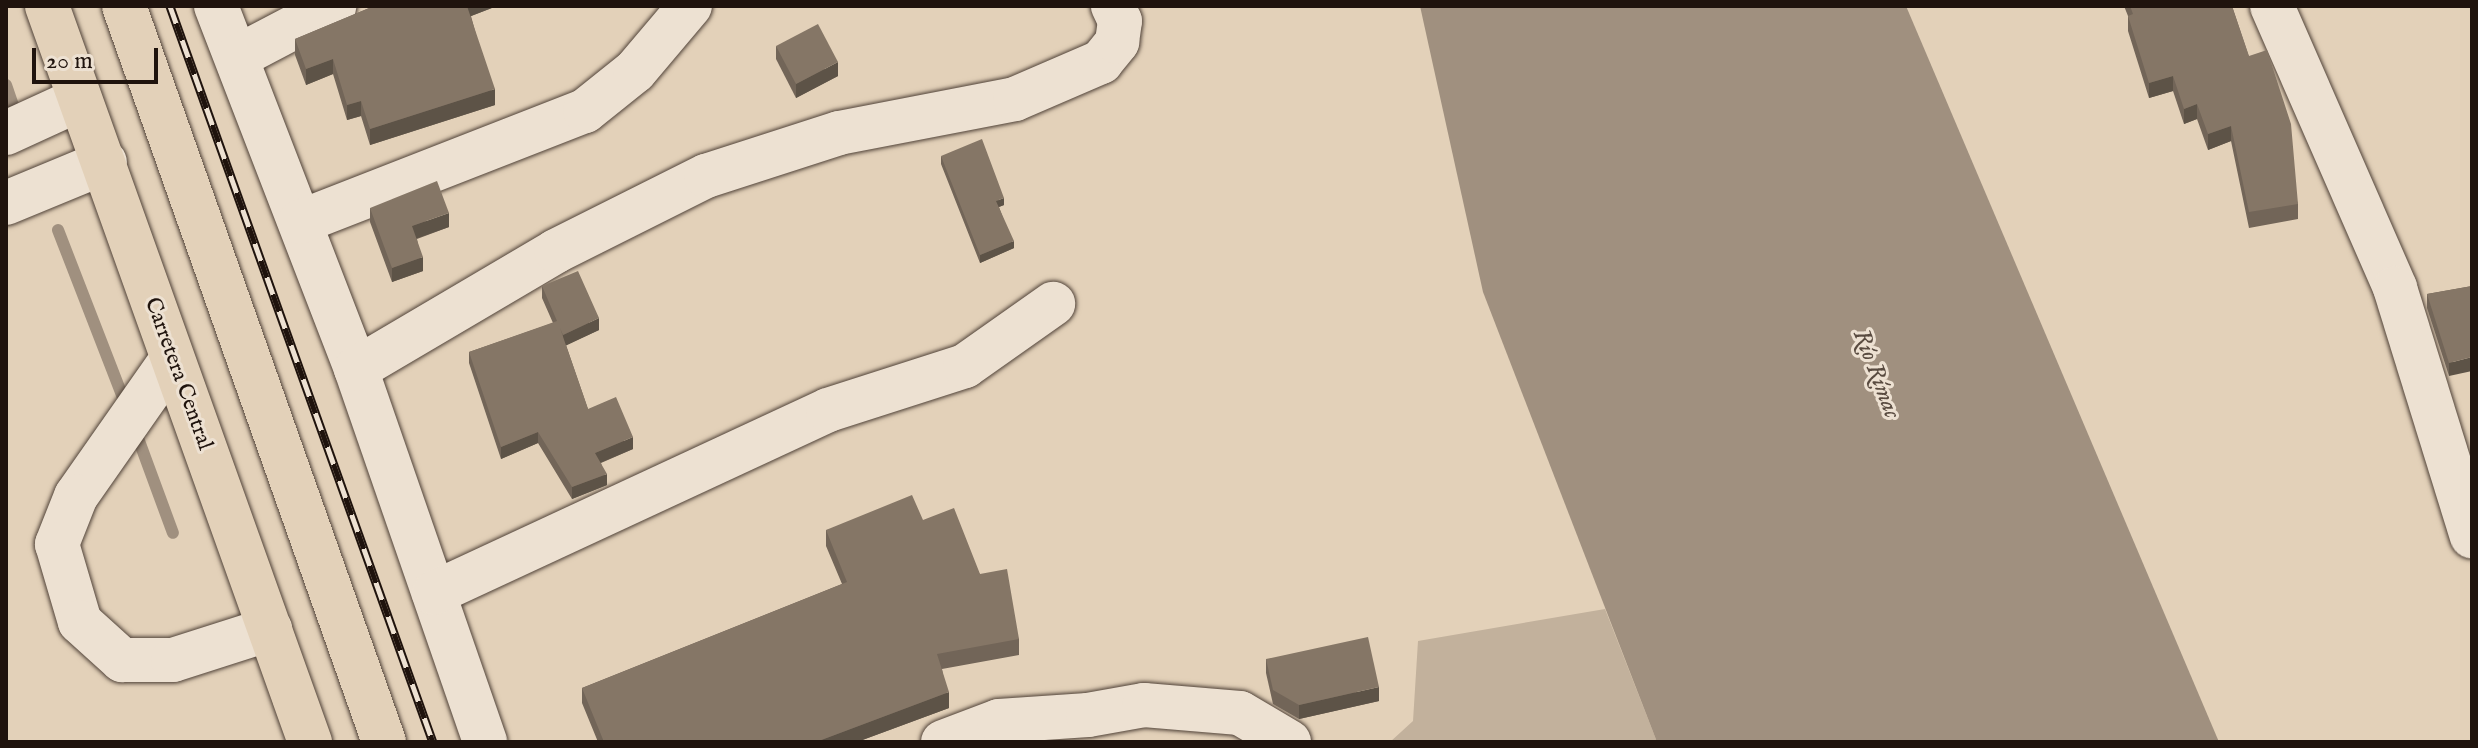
<!DOCTYPE html>
<meta charset="utf-8">
<style>
body{margin:0}
#map{position:relative;width:2478px;height:748px;overflow:hidden;background:#e3d1b9;font-family:"IM FELL English",serif}
div>[style]{position:absolute}
[style*='--x']{left:calc(var(--x)*1px);top:calc(var(--y)*1px);width:calc(var(--w)*1px);rotate:calc(var(--a)*1deg)}
.green>*{inset:0;background:#c2b19c}
.water>*{inset:0;background:#a0907f}
.stream>*{height:12px;margin:-6px;padding:0 6px;transform-origin:6px;border-radius:6px;background:#a0907f}
.roads{filter:drop-shadow(0 0 2px #504238) drop-shadow(0 0 2px #504238)}
.minor>*{height:44px;margin:-22px;padding:0 22px;transform-origin:22px;border-radius:22px;background:#ede1d2}
.highway>*{height:44px;margin:-22px;padding:0 22px;transform-origin:22px;border-radius:22px;background:#e3d1b9}
.rail>*{height:9px;margin-top:-4.5px;transform-origin:0;background:repeating-linear-gradient(90deg,#ede1d2 0 18px,#1f130d 0 36px);box-sizing:border-box;border-block:2px solid #1f130d}
.wall>*{inset:0;background:#726558}
.shaded-wall>*{inset:0;background:#5d5347}
.building>*{inset:0;background:#857666}
span{translate:-50% -50%;white-space:nowrap;text-align:center;line-height:1.15;-webkit-text-stroke:6px #ede1d2;paint-order:stroke}
.street-label{font-size:22px;color:#1f130d}
.water-label{font-size:24px;color:#594b40;font-style:italic}
.frame{position:absolute;inset:0;border:8px solid #1f130d;pointer-events:none}
.scale{position:absolute;left:32px;top:48px;width:126px;height:36px;box-sizing:border-box;border:4px solid #1f130d;border-top:0;padding-left:10px;font-size:24px;line-height:28px;white-space:nowrap;color:#1f130d;-webkit-text-stroke:6px #ede1d2;paint-order:stroke}
</style>
<div id="map">
<div class="green">
<i style="clip-path:polygon(1605px 609px,1657px 742px,1390px 742px,1413px 721px,1418px 641px)"></i>
</div>
<div class="water">
<i style="clip-path:polygon(1420px 6px,1906px 6px,2219px 742px,1657px 742px,1483px 292px)"></i>
</div>
<div class="stream">
<i style="--x:6;--y:85;--w:21;--a:71"></i>
<i style="--x:58;--y:230;--w:180;--a:68.8"></i>
<i style="--x:138;--y:438;--w:101;--a:69.8"></i>
</div>
<div class="roads">
<div class="minor">
<i style="--x:216;--y:6;--w:389;--a:68.9"></i>
<i style="--x:356;--y:369;--w:395;--a:70.9"></i>
<i style="--x:2272;--y:6;--w:308;--a:66.4"></i>
<i style="--x:2395;--y:288;--w:260;--a:72.8"></i>
<i style="--x:237;--y:57;--w:110;--a:-27.7"></i>
<i style="--x:6;--y:133;--w:81;--a:-24.7"></i>
<i style="--x:6;--y:203;--w:107;--a:-22.5"></i>
<i style="--x:300;--y:222;--w:306;--a:-21.3"></i>
<i style="--x:585;--y:111;--w:64;--a:-38.7"></i>
<i style="--x:635;--y:71;--w:85;--a:-49.8"></i>
<i style="--x:172;--y:359;--w:167;--a:125"></i>
<i style="--x:76;--y:496;--w:52;--a:111.6"></i>
<i style="--x:57;--y:544;--w:81;--a:73.6"></i>
<i style="--x:80;--y:622;--w:57;--a:42.1"></i>
<i style="--x:122;--y:660;--w:51;--a:0"></i>
<i style="--x:173;--y:660;--w:102;--a:-17.7"></i>
<i style="--x:356;--y:369;--w:232;--a:-30.5"></i>
<i style="--x:556;--y:251;--w:168;--a:-26.6"></i>
<i style="--x:706;--y:176;--w:140;--a:-17.9"></i>
<i style="--x:839;--y:133;--w:179;--a:-10.9"></i>
<i style="--x:1015;--y:99;--w:94;--a:-23.3"></i>
<i style="--x:1101;--y:62;--w:26;--a:-51"></i>
<i style="--x:1117;--y:42;--w:21;--a:-82"></i>
<i style="--x:1120;--y:21;--w:17;--a:-115"></i>
<i style="--x:434;--y:593;--w:434;--a:-24.9"></i>
<i style="--x:828;--y:410;--w:144;--a:-17.8"></i>
<i style="--x:965;--y:366;--w:108;--a:-35.2"></i>
<i style="--x:943;--y:742;--w:60;--a:-20.6"></i>
<i style="--x:999;--y:721;--w:89;--a:-3.9"></i>
<i style="--x:1088;--y:715;--w:57;--a:-10.1"></i>
<i style="--x:1144;--y:705;--w:96;--a:4.8"></i>
<i style="--x:1240;--y:713;--w:57;--a:30.6"></i>
</div>
<div class="highway">
<i style="--x:47;--y:6;--w:782;--a:70.34"></i>
<i style="--x:124;--y:6;--w:781;--a:70.54"></i>
</div>
</div>
<div class="rail">
<i style="--x:170;--y:6;--w:782;--a:70.34"></i>
</div>
<div class="wall">
<i style="clip-path:polygon(374px 6px,497px 6px,471px 16px,495px 105px,370px 145px,361px 116px,347px 120px,333px 74px,306px 85px,295px 55px,295px 39px)"></i>
<i style="clip-path:polygon(2124px 6px,2232px 6px,2298px 204px,2298px 219px,2249px 228px,2231px 141px,2208px 150px,2197px 119px,2184px 124px,2173px 91px,2149px 98px,2128px 31px,2128px 16px)"></i>
<i style="clip-path:polygon(776px 46px,838px 76px,796px 98px,776px 59px)"></i>
<i style="clip-path:polygon(941px 156px,1004px 205px,999px 207px,1014px 248px,980px 263px,941px 164px)"></i>
<i style="clip-path:polygon(370px 208px,449px 227px,417px 239px,423px 271px,392px 282px,370px 222px)"></i>
<i style="clip-path:polygon(542px 286px,599px 330px,566px 345px,588px 409px,633px 449px,601px 463px,607px 485px,572px 499px,538px 443px,501px 459px,469px 363px,469px 352px,553px 323px,542px 298px)"></i>
<i style="clip-path:polygon(2472px 286px,2449px 376px,2427px 308px,2427px 294px)"></i>
<i style="clip-path:polygon(923px 520px,980px 574px,1019px 639px,1019px 655px,942px 669px,949px 708px,857px 742px,598px 742px,582px 703px,582px 688px,842px 584px,826px 546px,826px 530px)"></i>
<i style="clip-path:polygon(1266px 659px,1379px 701px,1299px 719px,1273px 704px,1266px 673px)"></i>
</div>
<div class="shaded-wall">
<i style="clip-path:polygon(466px 6px,497px 6px,466px 18px)"></i>
<i style="clip-path:polygon(333px 59px,333px 74px,306px 85px,306px 69px)"></i>
<i style="clip-path:polygon(838px 62px,838px 76px,796px 98px,796px 84px)"></i>
<i style="clip-path:polygon(2173px 76px,2173px 91px,2149px 98px,2149px 83px)"></i>
<i style="clip-path:polygon(495px 89px,495px 105px,370px 145px,370px 129px)"></i>
<i style="clip-path:polygon(361px 101px,361px 116px,347px 120px,347px 105px)"></i>
<i style="clip-path:polygon(2197px 104px,2197px 119px,2184px 124px,2184px 109px)"></i>
<i style="clip-path:polygon(2231px 126px,2231px 141px,2208px 150px,2208px 134px)"></i>
<i style="clip-path:polygon(1004px 198px,1004px 205px,996px 208px,996px 201px)"></i>
<i style="clip-path:polygon(449px 213px,449px 227px,412px 240px,412px 226px)"></i>
<i style="clip-path:polygon(1014px 241px,1014px 248px,980px 263px,980px 255px)"></i>
<i style="clip-path:polygon(423px 257px,423px 271px,392px 282px,392px 268px)"></i>
<i style="clip-path:polygon(599px 318px,599px 330px,563px 347px,563px 335px)"></i>
<i style="clip-path:polygon(2472px 357px,2472px 371px,2449px 376px,2449px 363px)"></i>
<i style="clip-path:polygon(538px 432px,538px 443px,501px 459px,501px 447px)"></i>
<i style="clip-path:polygon(633px 437px,633px 449px,595px 465px,595px 453px)"></i>
<i style="clip-path:polygon(607px 474px,607px 485px,572px 499px,572px 487px)"></i>
<i style="clip-path:polygon(1379px 687px,1379px 701px,1299px 719px,1299px 705px)"></i>
<i style="clip-path:polygon(949px 692px,949px 708px,857px 742px,816px 742px)"></i>
</div>
<div class="building">
<i style="clip-path:polygon(374px 6px,467px 6px,495px 89px,370px 129px,361px 101px,347px 105px,333px 59px,306px 69px,295px 39px)"></i>
<i style="clip-path:polygon(2130px 6px,2232px 6px,2249px 56px,2267px 50px,2291px 124px,2298px 204px,2249px 212px,2231px 126px,2208px 134px,2197px 104px,2184px 109px,2173px 76px,2149px 83px,2128px 16px,2133px 14px)"></i>
<i style="clip-path:polygon(818px 24px,838px 62px,796px 84px,776px 46px)"></i>
<i style="clip-path:polygon(982px 139px,1004px 198px,996px 201px,1014px 241px,980px 255px,941px 156px)"></i>
<i style="clip-path:polygon(437px 181px,449px 213px,412px 226px,423px 257px,392px 268px,370px 208px)"></i>
<i style="clip-path:polygon(578px 271px,599px 318px,563px 335px,560px 328px,588px 409px,616px 397px,633px 437px,595px 453px,607px 474px,572px 487px,538px 432px,501px 447px,469px 352px,557px 321px,542px 286px)"></i>
<i style="clip-path:polygon(2472px 286px,2472px 357px,2449px 363px,2427px 294px)"></i>
<i style="clip-path:polygon(912px 495px,923px 520px,954px 508px,980px 574px,1007px 569px,1019px 639px,937px 654px,949px 692px,816px 742px,604px 742px,582px 688px,847px 582px,826px 530px)"></i>
<i style="clip-path:polygon(1368px 637px,1379px 687px,1299px 705px,1273px 690px,1266px 659px)"></i>
</div>
<div class="street-label">
<span style="left:178px;top:374px;rotate:70deg">Carretera Central</span>
</div>
<div class="water-label">
<span style="left:1876px;top:374px;rotate:69deg">Río Rímac</span>
</div>
<div class="frame"></div>
<div class="scale">20 m</div>
</div>
